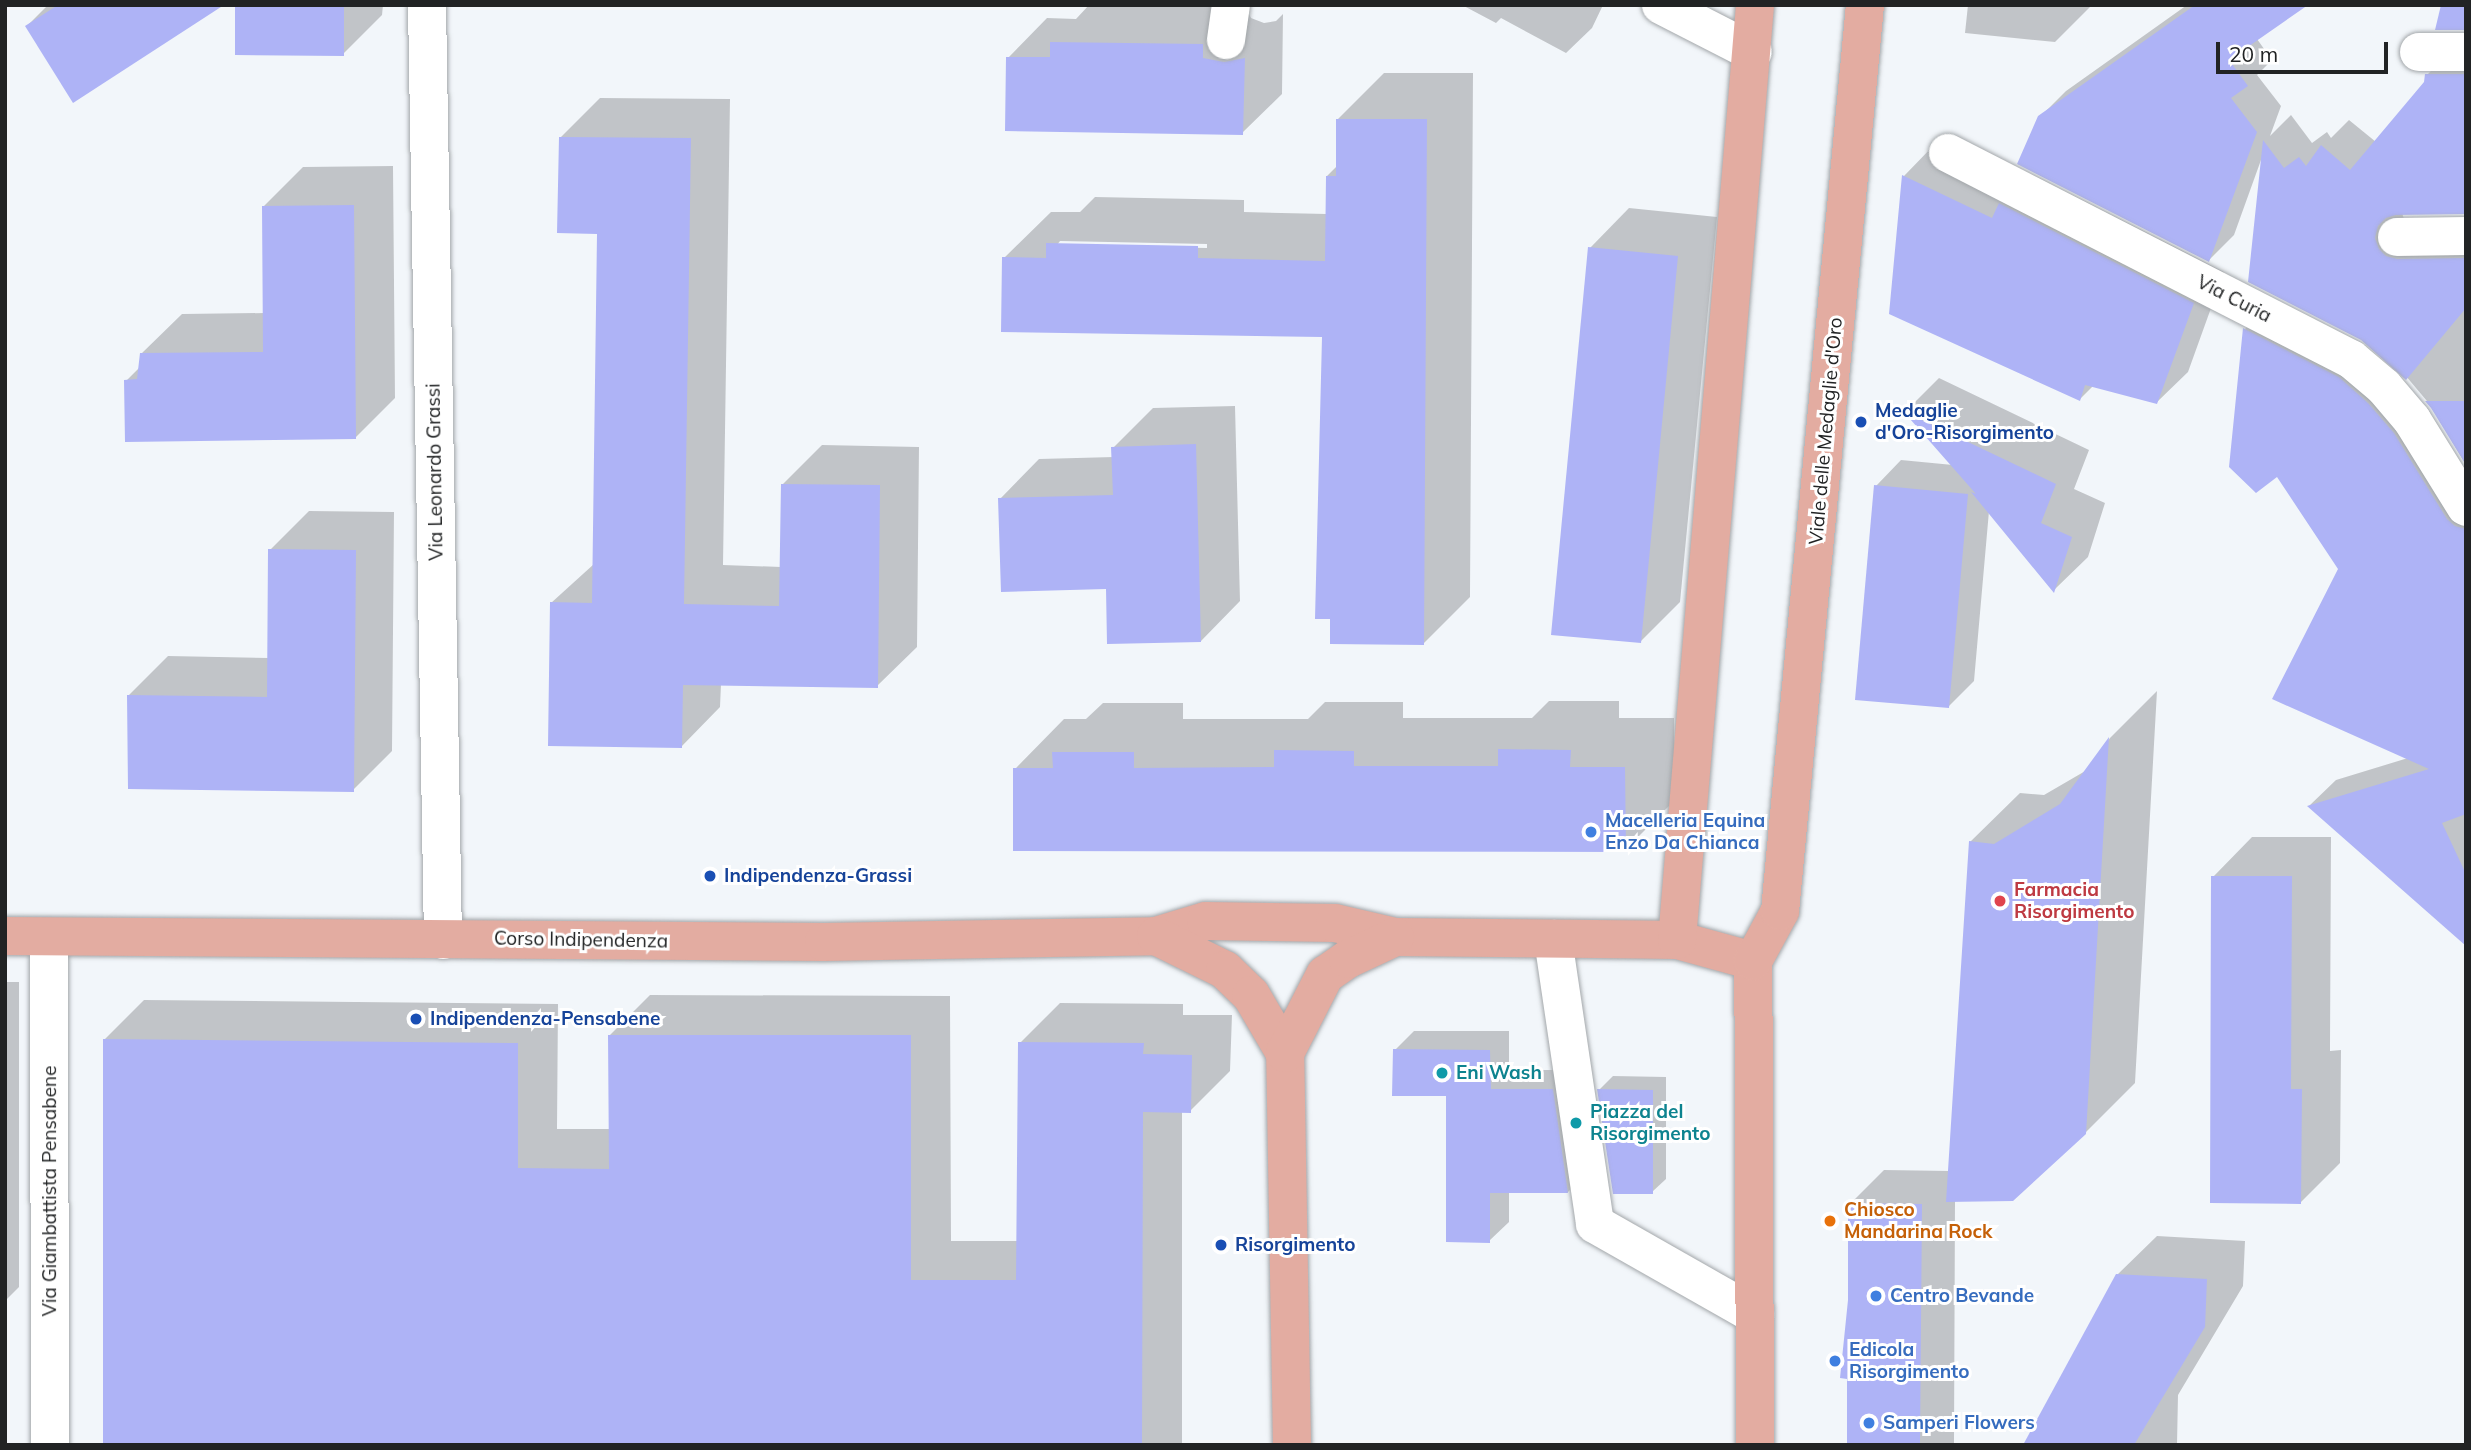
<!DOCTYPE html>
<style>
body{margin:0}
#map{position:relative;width:2471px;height:1450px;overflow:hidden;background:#f2f6fa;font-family:Mulish,sans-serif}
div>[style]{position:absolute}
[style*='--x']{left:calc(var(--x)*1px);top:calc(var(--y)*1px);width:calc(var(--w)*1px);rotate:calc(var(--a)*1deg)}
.shadow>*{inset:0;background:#0003}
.building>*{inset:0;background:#aeb3f6}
.roads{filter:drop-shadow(0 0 2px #a3a7aa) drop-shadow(0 0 2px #a3a7aa)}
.minor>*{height:38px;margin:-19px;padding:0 19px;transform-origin:19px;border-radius:19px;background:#fff}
.major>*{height:38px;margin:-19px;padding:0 19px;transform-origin:19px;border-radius:19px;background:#e3aca1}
.dots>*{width:19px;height:19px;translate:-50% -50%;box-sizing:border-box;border:4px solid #fff;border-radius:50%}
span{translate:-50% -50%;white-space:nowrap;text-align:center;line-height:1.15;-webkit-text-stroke:6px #fff;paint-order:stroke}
.street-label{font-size:19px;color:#212324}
.transit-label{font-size:19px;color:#164399;font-weight:700}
.left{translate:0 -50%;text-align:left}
.shop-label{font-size:19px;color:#366cbe;font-weight:700}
.health-label{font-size:19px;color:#be3a42;font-weight:700}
.culture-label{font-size:19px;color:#0d838f;font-weight:700}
.food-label{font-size:19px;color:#c56008;font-weight:700}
.frame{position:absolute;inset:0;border:7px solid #212324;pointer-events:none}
.scale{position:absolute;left:2216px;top:42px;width:172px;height:32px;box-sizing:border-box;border:4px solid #212324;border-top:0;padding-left:9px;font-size:21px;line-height:24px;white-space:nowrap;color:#212324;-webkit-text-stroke:5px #fff;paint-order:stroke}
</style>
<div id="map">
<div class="shadow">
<i style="clip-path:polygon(48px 5px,221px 5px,27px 26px)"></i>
<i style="clip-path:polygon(237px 5px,383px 5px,382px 15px,343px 54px)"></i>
<i style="clip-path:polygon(1089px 5px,1245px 6px,1251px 18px,1264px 23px,1276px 21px,1283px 14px,1282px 94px,1242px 133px,1008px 58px,1047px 18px,1076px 19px)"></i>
<i style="clip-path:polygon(1462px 5px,1603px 5px,1592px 28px,1566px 53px,1501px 18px,1496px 23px)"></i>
<i style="clip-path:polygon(1968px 5px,2092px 5px,2055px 42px,1965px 33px)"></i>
<i style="clip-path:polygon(2187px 5px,2295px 5px,2257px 39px,2272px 60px,2257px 75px,2281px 106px,2270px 136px,2291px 115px,2312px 143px,2327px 132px,2331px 138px,2349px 120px,2376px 142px,2425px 83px,2427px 75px,2454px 48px,2466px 48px,2466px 212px,2402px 213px,2405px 222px,2466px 232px,2466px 465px,2432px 407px,2400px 369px,2261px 160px,2234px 235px,2209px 260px,2040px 117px,2066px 91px)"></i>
<i style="clip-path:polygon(evenodd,1384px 73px,1473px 73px,1470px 597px,1424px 643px,1324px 335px,1004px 258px,1051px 212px,1080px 212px,1095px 197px,1244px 200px,1244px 212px,1327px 214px,1327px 176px,1337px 166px,1338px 119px,1384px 73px,1060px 241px,1207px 244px,1207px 248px,1057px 245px,1060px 241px)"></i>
<i style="clip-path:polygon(600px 98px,730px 99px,723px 565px,781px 567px,782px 485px,822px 445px,919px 447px,917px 647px,877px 686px,721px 684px,720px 707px,681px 747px,551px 603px,594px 564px,599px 232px,561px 137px)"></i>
<i style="clip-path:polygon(1934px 145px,2019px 185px,2031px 174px,2224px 272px,2188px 372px,2157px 402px,2093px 386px,2080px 399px,1890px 313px,1904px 176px)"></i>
<i style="clip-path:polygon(393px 166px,395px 398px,355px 438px,126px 381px,141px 366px,142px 353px,182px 314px,265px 313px,263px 207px,303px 167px)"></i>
<i style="clip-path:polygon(1629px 208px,1717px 217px,1680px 602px,1641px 641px,1590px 248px)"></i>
<i style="clip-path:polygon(2271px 303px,2466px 475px,2466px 912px,2309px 806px,2336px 780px,2408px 758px,2340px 569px,2245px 329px)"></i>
<i style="clip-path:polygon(1939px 378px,2089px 450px,2074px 489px,2105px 503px,2088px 557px,2054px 590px,1989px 511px,1974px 681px,1949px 706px,1876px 486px,1901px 460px,1953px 465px,1905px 412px)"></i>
<i style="clip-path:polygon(1235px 406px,1240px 601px,1201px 641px,1108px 587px,1000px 499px,1039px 459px,1114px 457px,1113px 448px,1153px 408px)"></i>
<i style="clip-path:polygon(309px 511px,394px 512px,392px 751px,353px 790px,128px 696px,168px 656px,269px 658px,270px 550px)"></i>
<i style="clip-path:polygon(2157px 691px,2135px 1083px,2085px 1133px,1955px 1200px,1954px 1445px,1847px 1445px,1850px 1204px,1884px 1170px,1950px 1171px,1970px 842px,2020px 793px,2044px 795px,2087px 770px,2110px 738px)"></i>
<i style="clip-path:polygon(1549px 701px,1619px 701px,1619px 718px,1674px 718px,1674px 801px,1625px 850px,1015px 769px,1064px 719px,1086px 719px,1103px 703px,1183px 703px,1183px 719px,1308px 719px,1325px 702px,1403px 702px,1403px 718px,1532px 718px)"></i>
<i style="clip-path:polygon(2252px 837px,2331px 837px,2330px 1051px,2341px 1050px,2340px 1163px,2301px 1202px,2213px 877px)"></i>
<i style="clip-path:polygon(5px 982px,19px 982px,19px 1287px,5px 1301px)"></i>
<i style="clip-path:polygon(650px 995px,950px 996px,951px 1241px,1018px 1241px,1020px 1043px,1060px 1003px,1183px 1004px,1183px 1015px,1232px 1015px,1230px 1071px,1190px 1111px,1182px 1111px,1182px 1445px,105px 1445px,104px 1040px,144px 1000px,558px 1004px,557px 1129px,610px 1129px,610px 1035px)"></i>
<i style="clip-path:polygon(1414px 1031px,1509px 1031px,1509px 1070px,1572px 1070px,1587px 1172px,1568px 1192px,1509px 1191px,1509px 1222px,1489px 1241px,1447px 1094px,1395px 1050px)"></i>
<i style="clip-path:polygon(1613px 1076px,1666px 1077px,1666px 1179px,1652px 1192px,1599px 1090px)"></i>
<i style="clip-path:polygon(2157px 1236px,2245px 1241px,2243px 1286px,2178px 1395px,2177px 1445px,2046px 1445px,2117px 1275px)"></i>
</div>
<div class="building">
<i style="clip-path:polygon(58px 5px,224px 5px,73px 103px,25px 26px)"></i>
<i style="clip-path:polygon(235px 5px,344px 5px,344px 56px,235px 55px)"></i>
<i style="clip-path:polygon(2195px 5px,2308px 5px,2229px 60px,2248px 86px,2231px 98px,2257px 132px,2209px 262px,2017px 164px,2038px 116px)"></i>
<i style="clip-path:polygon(2441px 5px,2466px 5px,2466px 30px,2435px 30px)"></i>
<i style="clip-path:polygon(1050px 42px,1203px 44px,1203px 58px,1224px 62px,1245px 58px,1243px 135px,1005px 131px,1006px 57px,1050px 57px)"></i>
<i style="clip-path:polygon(2425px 74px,2466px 74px,2466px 214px,2396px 215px,2386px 218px,2378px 226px,2375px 238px,2379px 249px,2386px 256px,2397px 259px,2466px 258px,2466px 308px,2406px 380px,2361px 340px,2248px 282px,2263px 140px,2284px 168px,2299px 157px,2306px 166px,2321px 145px,2350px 170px,2424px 82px)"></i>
<i style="clip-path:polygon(1336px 119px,1427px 119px,1424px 645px,1330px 644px,1330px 619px,1315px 619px,1322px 337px,1001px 332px,1002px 257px,1046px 258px,1046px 243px,1198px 246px,1198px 258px,1325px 261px,1326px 176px,1336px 176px)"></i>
<i style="clip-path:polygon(559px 137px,691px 138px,684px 604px,779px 606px,781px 484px,880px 485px,878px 688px,683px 685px,682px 748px,548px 746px,550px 602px,592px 603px,597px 234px,557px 233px)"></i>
<i style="clip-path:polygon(1902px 175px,1992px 218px,1999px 203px,2194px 303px,2157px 404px,2085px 385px,2080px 401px,1889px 314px)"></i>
<i style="clip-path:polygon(354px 205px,356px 439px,125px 442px,124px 380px,137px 379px,140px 353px,263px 352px,262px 206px)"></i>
<i style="clip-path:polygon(1588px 247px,1678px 256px,1641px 643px,1551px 635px)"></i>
<i style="clip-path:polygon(2243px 328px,2339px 377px,2368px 403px,2394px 433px,2447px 519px,2455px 526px,2466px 529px,2466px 814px,2442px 823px,2466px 874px,2466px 946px,2307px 806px,2429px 769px,2272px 699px,2338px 569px,2277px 477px,2256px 493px,2229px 467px)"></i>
<i style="clip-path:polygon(2425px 401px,2466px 401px,2466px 465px,2431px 408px)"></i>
<i style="clip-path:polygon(1903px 411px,2056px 484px,2041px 523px,2072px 537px,2054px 593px,1971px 492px,1976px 494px)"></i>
<i style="clip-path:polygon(1196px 444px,1201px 642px,1107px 644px,1106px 589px,1001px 592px,998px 498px,1113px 495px,1111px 447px)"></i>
<i style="clip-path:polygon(1874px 485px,1968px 494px,1949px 708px,1855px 700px)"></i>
<i style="clip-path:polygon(268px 549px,356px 550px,354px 792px,128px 789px,127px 695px,267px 697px)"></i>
<i style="clip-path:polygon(2109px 737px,2086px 1134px,2013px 1201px,1946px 1202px,1969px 841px,1994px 844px,2060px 804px)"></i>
<i style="clip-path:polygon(1498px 749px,1571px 750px,1570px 767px,1625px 767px,1626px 852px,1013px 851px,1013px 768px,1053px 768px,1052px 752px,1134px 752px,1134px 768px,1274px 767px,1274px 750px,1354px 751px,1354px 766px,1498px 766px)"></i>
<i style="clip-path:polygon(2211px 876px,2292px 876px,2291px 1089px,2302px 1089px,2301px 1204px,2210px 1203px)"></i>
<i style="clip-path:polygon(608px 1035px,911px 1035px,911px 1280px,1016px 1280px,1018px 1042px,1144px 1043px,1143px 1054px,1192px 1055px,1191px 1113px,1143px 1112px,1142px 1445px,103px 1445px,103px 1039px,518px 1043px,518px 1168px,609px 1169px)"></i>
<i style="clip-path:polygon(1393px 1049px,1490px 1050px,1491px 1089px,1553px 1089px,1568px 1193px,1490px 1193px,1490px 1243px,1446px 1242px,1446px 1096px,1392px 1096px)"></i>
<i style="clip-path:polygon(1597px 1089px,1653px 1090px,1653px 1194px,1613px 1194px)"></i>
<i style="clip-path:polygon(1848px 1203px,1922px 1204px,1920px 1445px,1847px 1445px,1847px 1379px,1840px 1378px,1848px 1300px)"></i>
<i style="clip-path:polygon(2116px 1274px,2207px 1279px,2205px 1327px,2134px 1445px,2023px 1445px)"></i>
</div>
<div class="roads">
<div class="minor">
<i style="--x:427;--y:5;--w:935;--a:89.02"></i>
<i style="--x:1661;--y:5;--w:103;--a:27.1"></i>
<i style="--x:1226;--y:40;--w:35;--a:-82"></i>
<i style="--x:2419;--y:52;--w:47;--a:0"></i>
<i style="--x:1948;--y:153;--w:453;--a:27.1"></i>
<i style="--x:2351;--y:359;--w:43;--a:40.3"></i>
<i style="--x:2384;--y:387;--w:43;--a:49.7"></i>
<i style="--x:2412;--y:420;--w:102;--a:58.2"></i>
<i style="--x:2397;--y:237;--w:69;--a:-0.8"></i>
<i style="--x:49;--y:937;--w:508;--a:89.89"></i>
<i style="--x:1553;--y:939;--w:288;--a:81.6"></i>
<i style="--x:1595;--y:1224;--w:184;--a:29.6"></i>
</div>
<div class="major">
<i style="--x:5;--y:936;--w:819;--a:0.42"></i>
<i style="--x:824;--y:942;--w:332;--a:-1"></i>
<i style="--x:1156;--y:936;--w:52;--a:-16.7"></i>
<i style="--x:1206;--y:921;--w:129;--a:0.9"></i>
<i style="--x:1335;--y:923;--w:62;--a:13.1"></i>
<i style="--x:1395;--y:937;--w:282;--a:0.6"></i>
<i style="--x:1677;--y:940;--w:79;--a:15.4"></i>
<i style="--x:1156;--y:936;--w:77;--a:26.2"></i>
<i style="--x:1225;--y:970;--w:36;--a:44"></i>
<i style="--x:1251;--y:995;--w:67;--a:59.6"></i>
<i style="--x:1677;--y:940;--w:938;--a:-85.23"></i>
<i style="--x:1292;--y:1445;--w:392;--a:-91"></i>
<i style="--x:1285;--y:1053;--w:88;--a:-62.9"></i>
<i style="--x:1325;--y:975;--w:28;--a:-35"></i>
<i style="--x:1348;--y:959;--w:52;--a:-25.1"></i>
<i style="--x:1755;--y:1445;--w:484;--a:-90.2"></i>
<i style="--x:1753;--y:961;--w:57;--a:-61.6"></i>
<i style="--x:1780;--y:911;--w:910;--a:-84.64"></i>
</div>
</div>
<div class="dots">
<i style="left:1861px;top:422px;background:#1a4fb4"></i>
<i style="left:1591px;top:832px;background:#3f7fe0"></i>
<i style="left:710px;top:876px;background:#1a4fb4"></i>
<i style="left:2000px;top:901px;background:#e0444e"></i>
<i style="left:416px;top:1019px;background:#1a4fb4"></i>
<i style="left:1442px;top:1073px;background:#0f9aa8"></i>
<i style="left:1576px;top:1123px;background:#0f9aa8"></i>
<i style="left:1830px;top:1221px;background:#e8710a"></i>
<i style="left:1221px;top:1245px;background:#1a4fb4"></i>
<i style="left:1876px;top:1296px;background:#3f7fe0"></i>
<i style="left:1835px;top:1361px;background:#3f7fe0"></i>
<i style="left:1869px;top:1423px;background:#3f7fe0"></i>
</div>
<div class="street-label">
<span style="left:2234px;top:299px;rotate:27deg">Via Curia</span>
<span style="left:1826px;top:431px;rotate:-85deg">Viale delle Medaglie d'Oro</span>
<span style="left:435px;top:472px;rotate:-91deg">Via Leonardo Grassi</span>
<span style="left:581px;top:940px;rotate:1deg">Corso Indipendenza</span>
<span style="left:50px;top:1191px;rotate:-90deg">Via Giambattista Pensabene</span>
</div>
<div class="transit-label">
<span class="left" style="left:1875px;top:422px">Medaglie<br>d'Oro-Risorgimento</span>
<span class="left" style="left:724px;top:876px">Indipendenza-Grassi</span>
<span class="left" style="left:430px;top:1019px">Indipendenza-Pensabene</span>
<span class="left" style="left:1235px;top:1245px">Risorgimento</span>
</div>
<div class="shop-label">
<span class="left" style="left:1605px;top:832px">Macelleria Equina<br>Enzo Da Chianca</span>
<span class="left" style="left:1890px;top:1296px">Centro Bevande</span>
<span class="left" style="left:1849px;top:1361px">Edicola<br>Risorgimento</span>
<span class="left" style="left:1883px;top:1423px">Samperi Flowers</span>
</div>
<div class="health-label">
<span class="left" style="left:2014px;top:901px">Farmacia<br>Risorgimento</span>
</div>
<div class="culture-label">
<span class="left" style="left:1456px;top:1073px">Eni Wash</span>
<span class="left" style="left:1590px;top:1123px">Piazza del<br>Risorgimento</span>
</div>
<div class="food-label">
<span class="left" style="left:1844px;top:1221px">Chiosco<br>Mandarina Rock</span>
</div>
<div class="frame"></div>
<div class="scale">20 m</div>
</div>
